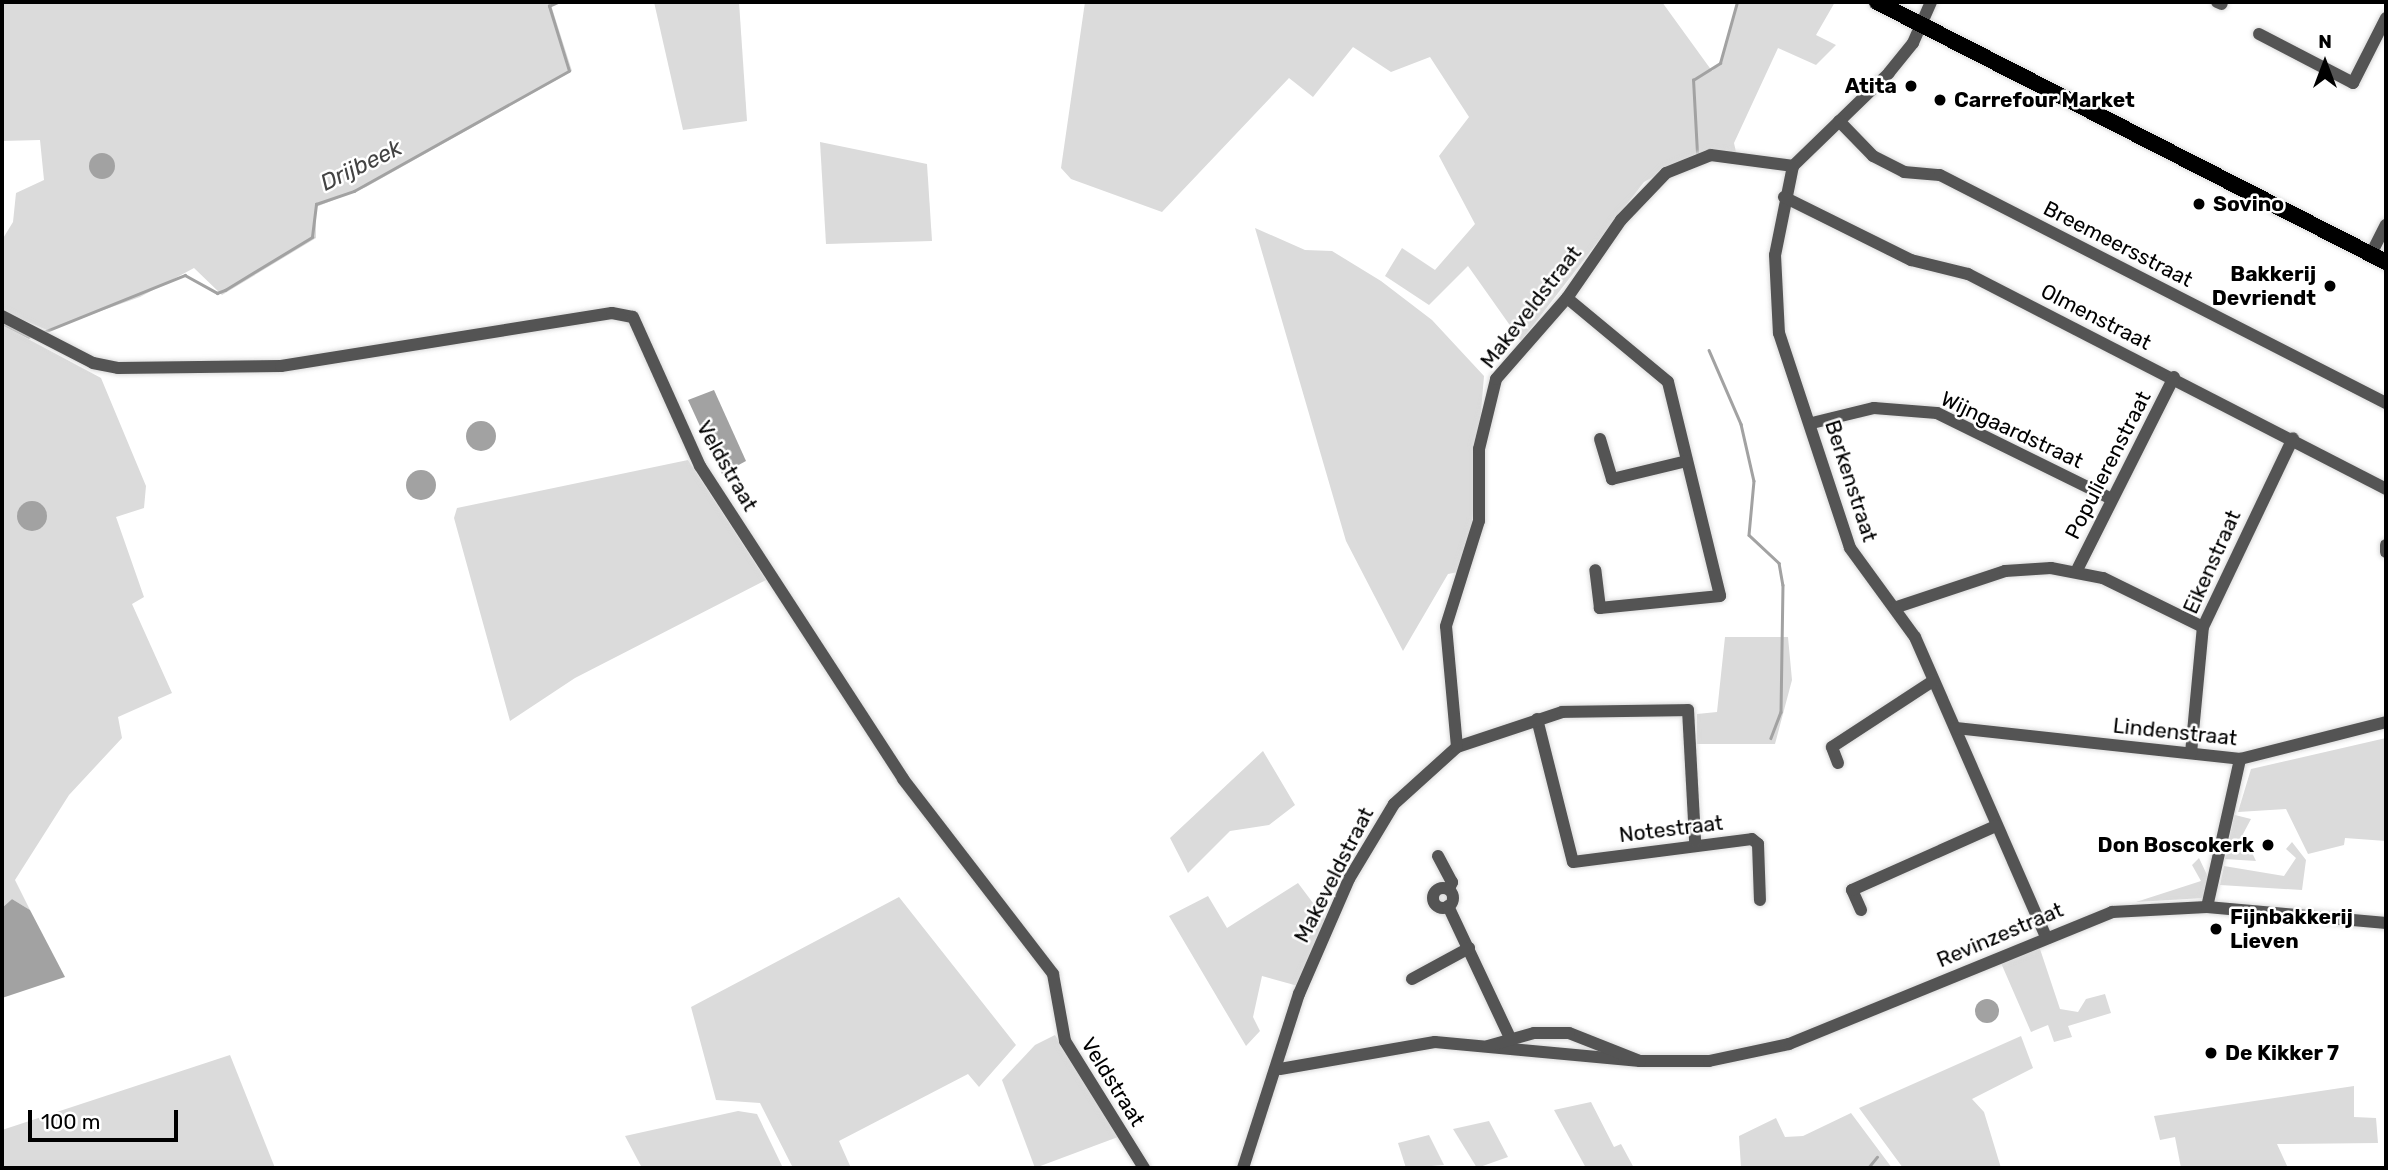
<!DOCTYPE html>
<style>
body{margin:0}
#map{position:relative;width:2388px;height:1170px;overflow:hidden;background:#fff;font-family:Rubik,sans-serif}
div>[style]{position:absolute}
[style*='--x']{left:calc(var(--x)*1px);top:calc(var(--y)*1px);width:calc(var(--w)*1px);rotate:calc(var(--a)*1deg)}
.green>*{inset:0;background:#dbdbdb}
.water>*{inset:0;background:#a2a2a2}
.round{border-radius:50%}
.stream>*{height:2.5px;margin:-1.25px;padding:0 1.25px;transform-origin:1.25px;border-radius:1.25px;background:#a2a2a2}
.roads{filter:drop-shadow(0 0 2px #dbdbdb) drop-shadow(0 0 2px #dbdbdb)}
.minor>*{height:12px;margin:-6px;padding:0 6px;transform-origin:6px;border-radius:6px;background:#545454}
.minor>.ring{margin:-6px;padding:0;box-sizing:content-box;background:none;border:12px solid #545454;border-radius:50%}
.major>*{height:16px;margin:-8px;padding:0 8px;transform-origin:8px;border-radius:8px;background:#000}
.dots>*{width:19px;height:19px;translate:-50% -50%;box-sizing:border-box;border:4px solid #fff;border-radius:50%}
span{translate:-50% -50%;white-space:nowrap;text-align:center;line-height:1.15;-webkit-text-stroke:5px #fff;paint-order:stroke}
.poi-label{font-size:21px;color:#000;font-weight:700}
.right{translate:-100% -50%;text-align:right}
.left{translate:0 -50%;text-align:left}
.street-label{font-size:21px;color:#000}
.water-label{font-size:23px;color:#434343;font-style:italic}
.frame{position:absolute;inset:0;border:4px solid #000;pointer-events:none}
.north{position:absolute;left:2290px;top:28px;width:70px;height:70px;-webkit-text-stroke:5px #fff;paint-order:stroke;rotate:0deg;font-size:19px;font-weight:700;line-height:28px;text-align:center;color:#000}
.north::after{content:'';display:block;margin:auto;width:24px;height:32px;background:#000;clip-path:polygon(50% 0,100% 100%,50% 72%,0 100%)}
.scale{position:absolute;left:28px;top:1110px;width:150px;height:32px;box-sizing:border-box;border:4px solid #000;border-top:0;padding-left:9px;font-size:21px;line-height:24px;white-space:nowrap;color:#000;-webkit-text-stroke:5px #fff;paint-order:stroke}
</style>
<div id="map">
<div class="green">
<i style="clip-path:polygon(2px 2px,550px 2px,572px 71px,366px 187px,316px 207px,316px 238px,222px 295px,194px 268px,140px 297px,47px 330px,2px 311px,2px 240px,13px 222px,16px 193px,44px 180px,40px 140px,2px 141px)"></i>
<i style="clip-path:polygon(654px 2px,739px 2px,747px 121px,683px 130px)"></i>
<i style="clip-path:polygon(1085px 2px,1662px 2px,1712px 71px,1720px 63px,1737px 2px,1835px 2px,1816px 35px,1836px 45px,1816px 65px,1778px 48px,1734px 143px,1736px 152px,1697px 153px,1644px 182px,1521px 341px,1468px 266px,1429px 305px,1385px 276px,1402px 248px,1435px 270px,1475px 224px,1439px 156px,1469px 117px,1430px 57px,1391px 72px,1353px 47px,1313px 97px,1289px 78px,1162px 212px,1071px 179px,1061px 168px)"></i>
<i style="clip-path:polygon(820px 142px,927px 164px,932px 241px,826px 244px)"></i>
<i style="clip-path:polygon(1255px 228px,1305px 250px,1332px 251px,1381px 281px,1432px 320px,1484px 376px,1471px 534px,1458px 572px,1448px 574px,1403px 651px,1346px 541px)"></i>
<i style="clip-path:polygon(2px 325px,101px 378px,146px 486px,144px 508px,116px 517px,144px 597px,132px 604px,172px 693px,118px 717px,122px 738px,69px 795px,15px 880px,30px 910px,12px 899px,2px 908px)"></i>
<i style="clip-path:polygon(688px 460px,766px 580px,575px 678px,510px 721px,454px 518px,457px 508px)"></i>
<i style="clip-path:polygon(1725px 637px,1788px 637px,1792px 680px,1775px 744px,1697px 744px,1697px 714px,1717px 712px)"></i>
<i style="clip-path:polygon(2386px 738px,2386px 841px,2345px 838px,2344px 845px,2308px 854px,2286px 809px,2238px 812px,2251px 769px)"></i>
<i style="clip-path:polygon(1263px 751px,1295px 805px,1269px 825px,1230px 831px,1188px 873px,1170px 838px)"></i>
<i style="clip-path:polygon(2239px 793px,2235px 815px,2251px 819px,2243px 834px,2256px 861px,2225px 859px)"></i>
<i style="clip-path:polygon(2292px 842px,2306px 860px,2302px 890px,2220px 885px,2224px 866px,2284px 876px,2296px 858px,2286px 849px)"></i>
<i style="clip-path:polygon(2199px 858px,2208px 877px,2204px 898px,2136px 902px,2201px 881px,2192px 865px)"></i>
<i style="clip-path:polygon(1298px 883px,1325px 919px,1298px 986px,1262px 976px,1253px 1017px,1260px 1031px,1246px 1046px,1169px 916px,1208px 896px,1227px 928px)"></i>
<i style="clip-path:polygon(899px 897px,1016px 1045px,979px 1087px,968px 1074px,839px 1141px,851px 1168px,793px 1168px,760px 1103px,716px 1100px,691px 1007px)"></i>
<i style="clip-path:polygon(2039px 946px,2060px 1009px,2078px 1012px,2086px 999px,2105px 994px,2111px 1013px,2068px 1026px,2072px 1037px,2054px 1042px,2048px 1025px,2031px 1032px,2001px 963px)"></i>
<i style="clip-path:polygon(1055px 1035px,1118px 1137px,1035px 1168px,1002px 1080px,1035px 1045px)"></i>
<i style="clip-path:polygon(2021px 1036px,2033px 1068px,1972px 1099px,1984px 1112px,2001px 1168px,1903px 1168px,1859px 1108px)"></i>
<i style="clip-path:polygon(230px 1055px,275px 1168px,2px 1168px,2px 1130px)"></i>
<i style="clip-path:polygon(2354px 1086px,2354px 1117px,2376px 1118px,2378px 1143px,2277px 1144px,2288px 1168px,2181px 1168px,2175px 1137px,2160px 1140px,2154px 1116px)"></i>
<i style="clip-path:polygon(1591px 1102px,1614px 1147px,1621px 1144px,1634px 1168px,1586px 1168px,1554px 1110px)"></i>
<i style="clip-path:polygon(738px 1111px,757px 1114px,783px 1168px,642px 1168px,625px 1136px)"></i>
<i style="clip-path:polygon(1851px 1113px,1892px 1168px,1741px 1168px,1739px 1136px,1776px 1118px,1785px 1137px,1803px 1136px)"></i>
<i style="clip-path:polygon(1489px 1121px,1508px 1157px,1477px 1168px,1453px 1129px)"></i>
<i style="clip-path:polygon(1429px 1135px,1444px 1165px,1406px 1168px,1398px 1143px)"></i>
</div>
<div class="water">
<i class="round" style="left:89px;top:153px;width:26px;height:26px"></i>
<i style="clip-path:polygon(714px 390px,746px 461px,722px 474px,688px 400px)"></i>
<i class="round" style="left:466px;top:421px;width:30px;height:30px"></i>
<i class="round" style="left:406px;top:470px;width:30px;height:30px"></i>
<i class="round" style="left:17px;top:501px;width:30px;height:30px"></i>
<i style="clip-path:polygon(12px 899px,30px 910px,65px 977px,2px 998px,2px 908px)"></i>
<i class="round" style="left:1975px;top:999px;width:24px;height:24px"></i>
</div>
<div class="stream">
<i style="--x:1697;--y:153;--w:73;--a:-93.1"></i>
<i style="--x:1693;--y:80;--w:32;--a:-32"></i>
<i style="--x:1720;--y:63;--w:63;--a:-74.4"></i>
<i style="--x:2;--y:323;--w:30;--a:27"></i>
<i style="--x:44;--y:332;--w:152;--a:-22"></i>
<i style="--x:185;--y:275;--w:37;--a:29"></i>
<i style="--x:217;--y:293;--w:9;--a:-21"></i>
<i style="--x:225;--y:290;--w:102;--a:-31.3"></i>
<i style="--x:312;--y:237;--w:33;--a:-83"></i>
<i style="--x:316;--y:204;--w:40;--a:-18.9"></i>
<i style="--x:354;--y:191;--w:246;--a:-29.2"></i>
<i style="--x:569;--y:71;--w:68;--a:-107.1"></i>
<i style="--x:549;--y:6;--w:10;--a:-24"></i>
<i style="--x:1709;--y:350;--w:81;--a:66.6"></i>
<i style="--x:1741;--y:424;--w:58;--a:77.2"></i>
<i style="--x:1754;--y:481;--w:54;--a:95.3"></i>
<i style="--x:1749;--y:535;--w:41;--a:43"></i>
<i style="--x:1779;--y:563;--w:22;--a:80"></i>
<i style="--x:1783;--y:585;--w:127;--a:90.9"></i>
<i style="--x:1781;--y:712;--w:28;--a:111"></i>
<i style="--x:1868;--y:1168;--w:14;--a:-51"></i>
</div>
<div class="roads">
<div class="minor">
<i style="--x:1931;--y:2;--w:45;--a:113.7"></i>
<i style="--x:1913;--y:43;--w:38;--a:129"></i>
<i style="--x:1889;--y:73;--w:134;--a:135.9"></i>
<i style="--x:1793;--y:166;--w:91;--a:101.4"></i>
<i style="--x:1775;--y:255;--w:78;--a:87.1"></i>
<i style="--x:1779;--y:333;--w:226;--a:71.7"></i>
<i style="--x:1850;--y:548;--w:110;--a:53.9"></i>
<i style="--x:1915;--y:637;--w:325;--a:66.4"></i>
<i style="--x:2217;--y:2;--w:5;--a:22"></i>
<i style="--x:2259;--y:34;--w:106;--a:27.5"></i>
<i style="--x:2353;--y:83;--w:73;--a:-63.1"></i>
<i style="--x:1839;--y:121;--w:49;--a:45.8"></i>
<i style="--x:1873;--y:156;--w:35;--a:27"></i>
<i style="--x:1904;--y:172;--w:36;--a:5"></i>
<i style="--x:1940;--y:175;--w:501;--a:27.08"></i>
<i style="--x:1784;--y:197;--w:142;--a:26.4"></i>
<i style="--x:1911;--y:260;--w:59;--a:13.8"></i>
<i style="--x:1968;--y:274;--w:470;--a:27.2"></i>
<i style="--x:2371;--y:254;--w:33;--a:-63"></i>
<i style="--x:1567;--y:298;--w:131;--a:39.7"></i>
<i style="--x:1668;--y:382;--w:220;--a:76.3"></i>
<i style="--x:1720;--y:596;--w:121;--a:174.3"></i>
<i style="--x:1600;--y:608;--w:38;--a:-97"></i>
<i style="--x:2;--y:316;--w:102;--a:27.3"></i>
<i style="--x:93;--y:363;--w:25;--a:11"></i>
<i style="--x:118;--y:368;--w:163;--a:-0.7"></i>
<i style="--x:281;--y:366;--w:335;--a:-9.1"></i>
<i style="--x:612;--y:313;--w:21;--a:11"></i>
<i style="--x:633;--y:317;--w:163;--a:65.8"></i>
<i style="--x:700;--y:466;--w:373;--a:57"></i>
<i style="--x:903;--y:779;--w:246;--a:52.4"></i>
<i style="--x:1053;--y:974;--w:68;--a:79.8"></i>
<i style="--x:1065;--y:1041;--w:150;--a:58.1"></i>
<i style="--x:1812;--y:423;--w:64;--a:-13.6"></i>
<i style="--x:1874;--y:408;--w:63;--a:4.5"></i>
<i style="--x:1937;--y:413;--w:195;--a:26.2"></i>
<i style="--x:1600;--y:439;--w:42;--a:73.3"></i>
<i style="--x:1612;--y:479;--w:77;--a:-13.5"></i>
<i style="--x:2386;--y:545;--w:7;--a:90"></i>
<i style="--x:2077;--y:570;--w:216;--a:-63.3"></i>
<i style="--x:1897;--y:607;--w:114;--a:-18.4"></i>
<i style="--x:2005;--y:571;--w:46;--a:-3.7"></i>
<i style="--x:2051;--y:568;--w:53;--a:10.9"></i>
<i style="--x:2103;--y:578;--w:111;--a:26.1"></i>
<i style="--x:1537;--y:719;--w:147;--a:75.9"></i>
<i style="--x:1573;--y:862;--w:180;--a:-7.3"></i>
<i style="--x:1752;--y:839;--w:8;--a:40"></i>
<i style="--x:1758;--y:844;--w:56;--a:88"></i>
<i style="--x:1956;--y:728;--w:286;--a:6.2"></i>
<i style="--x:2240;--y:759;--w:151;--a:-14.2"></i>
<i style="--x:1457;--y:747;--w:111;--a:-18.4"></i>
<i style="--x:1562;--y:712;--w:126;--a:-0.9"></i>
<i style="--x:1688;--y:710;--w:131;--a:86.9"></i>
<i style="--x:2191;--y:753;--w:127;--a:-84.6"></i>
<i style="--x:2203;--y:627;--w:209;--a:-64.5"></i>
<i style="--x:1838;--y:763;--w:17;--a:-111"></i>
<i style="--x:1832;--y:747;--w:121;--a:-33.2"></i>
<i style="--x:1438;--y:856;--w:30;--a:62"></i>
<i style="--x:1452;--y:882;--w:8;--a:113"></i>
<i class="ring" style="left:1433px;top:888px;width:8px;height:8px"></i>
<i style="--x:1448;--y:906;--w:148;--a:64.8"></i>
<i style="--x:2207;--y:907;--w:152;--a:-77.4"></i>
<i style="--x:1861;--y:910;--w:22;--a:-114"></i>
<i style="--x:1852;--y:890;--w:158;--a:-24"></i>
<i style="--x:1412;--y:979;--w:65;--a:-28.5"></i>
<i style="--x:1640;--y:1061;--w:69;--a:0"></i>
<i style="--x:1709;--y:1061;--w:82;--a:-12"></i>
<i style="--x:1789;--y:1044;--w:349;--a:-22.2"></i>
<i style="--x:2112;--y:912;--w:95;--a:-3"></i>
<i style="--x:2207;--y:907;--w:180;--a:5.1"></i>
<i style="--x:1280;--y:1069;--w:157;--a:-9.9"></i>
<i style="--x:1435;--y:1042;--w:206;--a:5.3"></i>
<i style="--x:1640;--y:1061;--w:76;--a:-158.5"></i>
<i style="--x:1569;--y:1033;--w:35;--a:180"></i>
<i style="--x:1534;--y:1033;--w:48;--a:164.2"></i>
<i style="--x:1243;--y:1168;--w:183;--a:-72.2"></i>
<i style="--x:1299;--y:994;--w:125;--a:-66.5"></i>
<i style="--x:1349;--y:879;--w:87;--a:-59"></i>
<i style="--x:1394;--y:804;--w:85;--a:-42.1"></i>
<i style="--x:1457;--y:747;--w:121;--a:-95.2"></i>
<i style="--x:1446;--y:626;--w:110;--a:-72.6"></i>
<i style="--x:1479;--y:521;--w:72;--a:-90"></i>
<i style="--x:1479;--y:449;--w:72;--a:-76.3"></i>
<i style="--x:1496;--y:379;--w:108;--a:-48.8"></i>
<i style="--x:1567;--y:298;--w:95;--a:-55.3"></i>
<i style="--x:1621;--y:220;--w:65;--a:-46.2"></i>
<i style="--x:1666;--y:173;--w:48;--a:-21.8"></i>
<i style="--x:1711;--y:155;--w:83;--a:7.6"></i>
</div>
<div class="major">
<i style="--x:1877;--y:2;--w:572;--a:27.06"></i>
</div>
</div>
<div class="dots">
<i style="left:1911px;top:86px;background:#000"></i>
<i style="left:1940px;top:100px;background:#000"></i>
<i style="left:2199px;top:204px;background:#000"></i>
<i style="left:2330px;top:286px;background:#000"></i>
<i style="left:2268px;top:845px;background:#000"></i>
<i style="left:2216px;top:929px;background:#000"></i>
<i style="left:2211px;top:1053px;background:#000"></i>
</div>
<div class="poi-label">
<span class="right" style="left:1897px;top:86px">Atita</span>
<span class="left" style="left:1954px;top:100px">Carrefour Market</span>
<span class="left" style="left:2213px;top:204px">Sovino</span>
<span class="right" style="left:2316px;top:286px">Bakkerij<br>Devriendt</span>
<span class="right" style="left:2254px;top:845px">Don Boscokerk</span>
<span class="left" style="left:2230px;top:929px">Fijnbakkerij<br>Lieven</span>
<span class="left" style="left:2225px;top:1053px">De Kikker 7</span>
</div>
<div class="street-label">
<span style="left:2118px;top:244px;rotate:27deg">Breemeersstraat</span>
<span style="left:1531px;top:307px;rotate:-52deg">Makeveldstraat</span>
<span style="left:2096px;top:317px;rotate:27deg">Olmenstraat</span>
<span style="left:2012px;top:430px;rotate:25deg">Wijngaardstraat</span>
<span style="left:2108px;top:465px;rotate:-63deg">Populierenstraat</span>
<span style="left:727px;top:466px;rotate:60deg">Veldstraat</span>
<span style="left:1851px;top:481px;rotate:72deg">Berkenstraat</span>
<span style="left:2212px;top:562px;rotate:-66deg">Eikenstraat</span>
<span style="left:2175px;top:732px;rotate:6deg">Lindenstraat</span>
<span style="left:1671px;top:829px;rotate:-7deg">Notestraat</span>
<span style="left:1334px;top:875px;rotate:-63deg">Makeveldstraat</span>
<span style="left:2000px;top:935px;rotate:-23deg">Revinzestraat</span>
<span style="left:1113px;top:1082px;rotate:58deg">Veldstraat</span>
</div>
<div class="water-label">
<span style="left:361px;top:165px;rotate:-26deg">Drijbeek</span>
</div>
<div class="frame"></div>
<div class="north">N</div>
<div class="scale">100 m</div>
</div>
